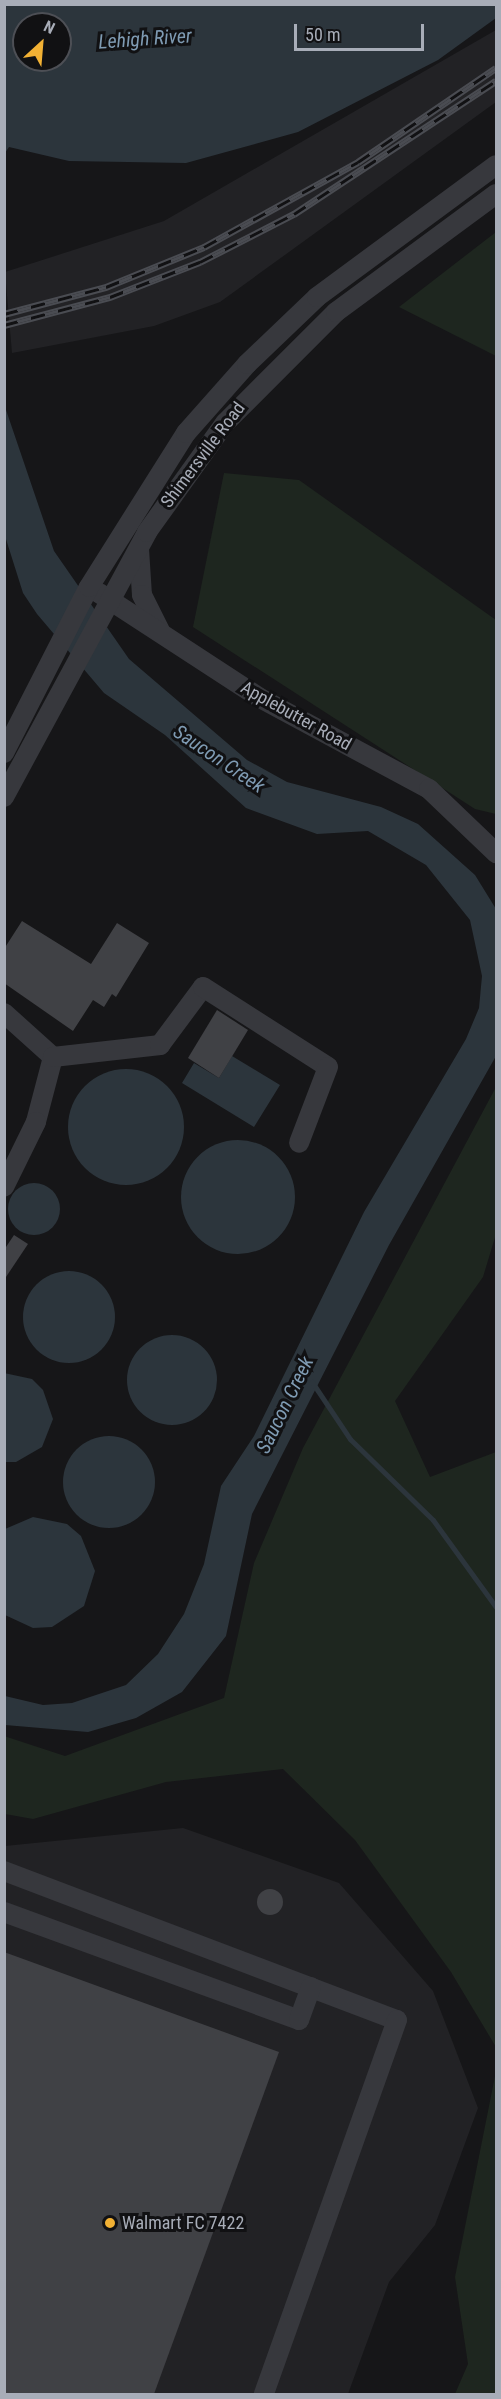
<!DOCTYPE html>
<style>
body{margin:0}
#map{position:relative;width:501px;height:2399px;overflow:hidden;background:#161618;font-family:"Roboto Condensed",sans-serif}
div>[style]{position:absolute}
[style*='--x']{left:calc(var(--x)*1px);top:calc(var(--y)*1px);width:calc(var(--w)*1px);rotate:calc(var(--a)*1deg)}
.built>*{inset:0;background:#222225}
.green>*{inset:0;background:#1e261f}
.water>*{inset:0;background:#2c353c}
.round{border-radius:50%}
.stream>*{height:5px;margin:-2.5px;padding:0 2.5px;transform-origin:2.5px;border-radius:2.5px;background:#2c353c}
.building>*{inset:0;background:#404145}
.minor>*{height:20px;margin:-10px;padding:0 10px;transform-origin:10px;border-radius:10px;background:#37383d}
.rail>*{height:7px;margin-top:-3.5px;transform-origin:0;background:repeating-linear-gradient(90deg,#111113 0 14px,#4a4c52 0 28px);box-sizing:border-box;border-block:2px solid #4a4c52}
.dots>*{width:16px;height:16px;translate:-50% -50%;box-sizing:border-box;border:3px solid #111113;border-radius:50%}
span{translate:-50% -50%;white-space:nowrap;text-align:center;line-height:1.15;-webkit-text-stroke:6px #111113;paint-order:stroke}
.street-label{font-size:18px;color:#a8adb8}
.poi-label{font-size:18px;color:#a8adb8}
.left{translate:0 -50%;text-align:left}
.water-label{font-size:20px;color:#7f9bb3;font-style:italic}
.frame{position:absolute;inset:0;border:6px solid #a8adb8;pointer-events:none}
.north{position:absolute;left:12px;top:12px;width:60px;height:60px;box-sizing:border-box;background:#111113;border:2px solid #4d4f55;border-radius:50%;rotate:26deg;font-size:16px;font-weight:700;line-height:24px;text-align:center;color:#a8adb8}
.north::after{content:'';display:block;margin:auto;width:21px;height:27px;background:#f2b134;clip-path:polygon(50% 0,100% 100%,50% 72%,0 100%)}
.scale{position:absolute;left:294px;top:24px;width:130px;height:27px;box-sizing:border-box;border:3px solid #a8adb8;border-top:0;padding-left:8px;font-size:18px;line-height:21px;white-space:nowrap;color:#a8adb8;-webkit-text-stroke:4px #111113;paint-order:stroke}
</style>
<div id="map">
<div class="built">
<i style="clip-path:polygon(496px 30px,496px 102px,220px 302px,154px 326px,12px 353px,5px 272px,164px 221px)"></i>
<i style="clip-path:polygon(183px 1828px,339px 1883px,433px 1991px,478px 2108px,435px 2225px,389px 2282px,348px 2394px,5px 2394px,5px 1846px)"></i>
</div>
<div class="green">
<i style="clip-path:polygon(496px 232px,496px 356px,399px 307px)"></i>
<i style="clip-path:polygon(224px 473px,299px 480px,496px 620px,496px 814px,475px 809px,193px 627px)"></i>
<i style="clip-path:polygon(496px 1087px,496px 1234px,483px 1277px,395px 1401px,430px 1477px,496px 1452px,496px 2047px,451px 1972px,355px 1840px,283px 1769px,166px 1782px,33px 1819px,5px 1814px,4px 1736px,65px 1756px,224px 1698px,254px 1563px,303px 1448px)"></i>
<i style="clip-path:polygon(496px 2071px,496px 2394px,455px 2394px,468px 2364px,455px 2277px)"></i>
</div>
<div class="water">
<i style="clip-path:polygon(evenodd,5px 4px,496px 4px,496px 18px,438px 60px,298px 132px,186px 163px,69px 161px,9px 147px,5px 153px,5px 4px,24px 24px,60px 24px,60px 60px,24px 60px,24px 24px)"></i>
<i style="clip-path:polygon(4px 404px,54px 551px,129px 659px,247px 760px,287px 782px,381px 807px,418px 824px,475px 875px,496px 909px,496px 1056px,389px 1245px,252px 1514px,226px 1636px,182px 1692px,136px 1718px,88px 1732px,5px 1725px,5px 1696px,43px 1705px,72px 1703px,126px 1685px,158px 1654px,184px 1614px,204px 1564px,221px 1486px,254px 1436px,364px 1212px,466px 1039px,479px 1008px,482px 976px,470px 920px,426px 865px,368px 831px,317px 834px,246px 808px,165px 735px,104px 693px,37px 614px,23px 593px,5px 536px)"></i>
<i style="clip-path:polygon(232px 1056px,280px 1085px,254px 1127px,182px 1083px,194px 1063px,219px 1078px)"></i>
<i class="round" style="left:68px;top:1069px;width:116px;height:116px"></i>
<i class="round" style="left:181px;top:1140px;width:114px;height:114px"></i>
<i class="round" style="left:8px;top:1183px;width:52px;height:52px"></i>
<i class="round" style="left:23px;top:1271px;width:92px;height:92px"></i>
<i class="round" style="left:127px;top:1335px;width:90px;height:90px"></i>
<i style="clip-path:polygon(4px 1373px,32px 1379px,43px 1390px,53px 1419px,42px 1447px,16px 1462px,5px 1462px)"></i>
<i class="round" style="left:63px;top:1436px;width:92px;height:92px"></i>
<i style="clip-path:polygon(33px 1517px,67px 1524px,81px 1536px,95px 1571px,84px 1606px,52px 1627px,33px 1628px,5px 1615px,5px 1529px)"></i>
</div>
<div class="stream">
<i style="--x:312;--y:1382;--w:69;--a:56.3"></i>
<i style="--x:350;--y:1439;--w:116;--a:44.3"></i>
<i style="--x:433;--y:1520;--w:107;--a:54.1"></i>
</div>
<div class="building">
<i style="clip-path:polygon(22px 921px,91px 964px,117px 923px,149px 943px,116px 997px,112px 994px,104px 1007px,93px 1000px,73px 1031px,4px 983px,4px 949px)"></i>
<i style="clip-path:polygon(217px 1010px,248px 1030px,219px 1078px,188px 1058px)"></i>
<i style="clip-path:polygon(14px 1235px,28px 1244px,4px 1280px,4px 1250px)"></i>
<i class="round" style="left:257px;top:1889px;width:26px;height:26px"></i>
<i style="clip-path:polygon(4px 1952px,279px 2052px,154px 2394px,4px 2394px)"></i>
</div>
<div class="minor">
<i style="--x:139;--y:549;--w:46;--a:86.3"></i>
<i style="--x:142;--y:595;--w:40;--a:63.4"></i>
<i style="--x:99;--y:593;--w:192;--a:33.1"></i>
<i style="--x:260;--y:698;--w:192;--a:28.3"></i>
<i style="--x:429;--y:789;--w:93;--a:43.7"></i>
<i style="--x:4;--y:753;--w:186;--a:-62.9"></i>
<i style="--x:89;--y:587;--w:182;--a:-57.8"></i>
<i style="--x:186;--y:433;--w:92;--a:-48.5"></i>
<i style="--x:247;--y:364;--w:97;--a:-43.7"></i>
<i style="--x:317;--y:297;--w:222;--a:-36.4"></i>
<i style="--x:4;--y:797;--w:301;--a:-61.6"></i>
<i style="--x:147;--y:532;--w:134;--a:-54.4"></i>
<i style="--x:225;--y:423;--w:157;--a:-45"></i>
<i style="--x:336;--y:312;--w:199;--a:-36.4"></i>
<i style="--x:4;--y:1013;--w:66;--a:41.9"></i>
<i style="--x:53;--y:1057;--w:67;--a:104.7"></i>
<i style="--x:36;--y:1122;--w:72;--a:116.2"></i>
<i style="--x:53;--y:1057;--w:108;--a:-6.4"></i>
<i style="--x:160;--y:1045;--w:72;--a:-53.4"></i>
<i style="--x:203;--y:987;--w:148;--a:32.6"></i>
<i style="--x:328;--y:1067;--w:81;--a:110.9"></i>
<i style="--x:4;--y:1871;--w:420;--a:20.8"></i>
<i style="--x:397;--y:2020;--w:397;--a:109.6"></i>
<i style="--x:4;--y:1912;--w:314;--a:20.1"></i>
<i style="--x:299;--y:2020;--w:35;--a:-70"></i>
</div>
<div class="rail">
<i style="--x:4;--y:314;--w:106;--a:-14.8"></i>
<i style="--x:106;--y:287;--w:106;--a:-22.2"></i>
<i style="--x:204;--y:247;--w:176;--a:-28.9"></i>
<i style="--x:358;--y:162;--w:167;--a:-34.3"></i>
<i style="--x:4;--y:325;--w:110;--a:-14.8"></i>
<i style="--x:110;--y:297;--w:97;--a:-21.3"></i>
<i style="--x:200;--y:262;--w:106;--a:-27.1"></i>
<i style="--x:294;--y:214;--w:242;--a:-33.4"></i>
</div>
<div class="dots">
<i style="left:110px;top:2223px;background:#f2b134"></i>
</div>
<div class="street-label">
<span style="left:203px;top:455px;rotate:-53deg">Shimersville Road</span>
<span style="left:296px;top:716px;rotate:29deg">Applebutter Road</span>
</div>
<div class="poi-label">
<span class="left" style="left:122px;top:2223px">Walmart FC 7422</span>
</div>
<div class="water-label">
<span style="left:145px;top:39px;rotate:-4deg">Lehigh River</span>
<span style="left:219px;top:759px;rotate:34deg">Saucon Creek</span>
<span style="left:285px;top:1405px;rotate:-64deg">Saucon Creek</span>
</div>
<div class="frame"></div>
<div class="north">N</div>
<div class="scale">50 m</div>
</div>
